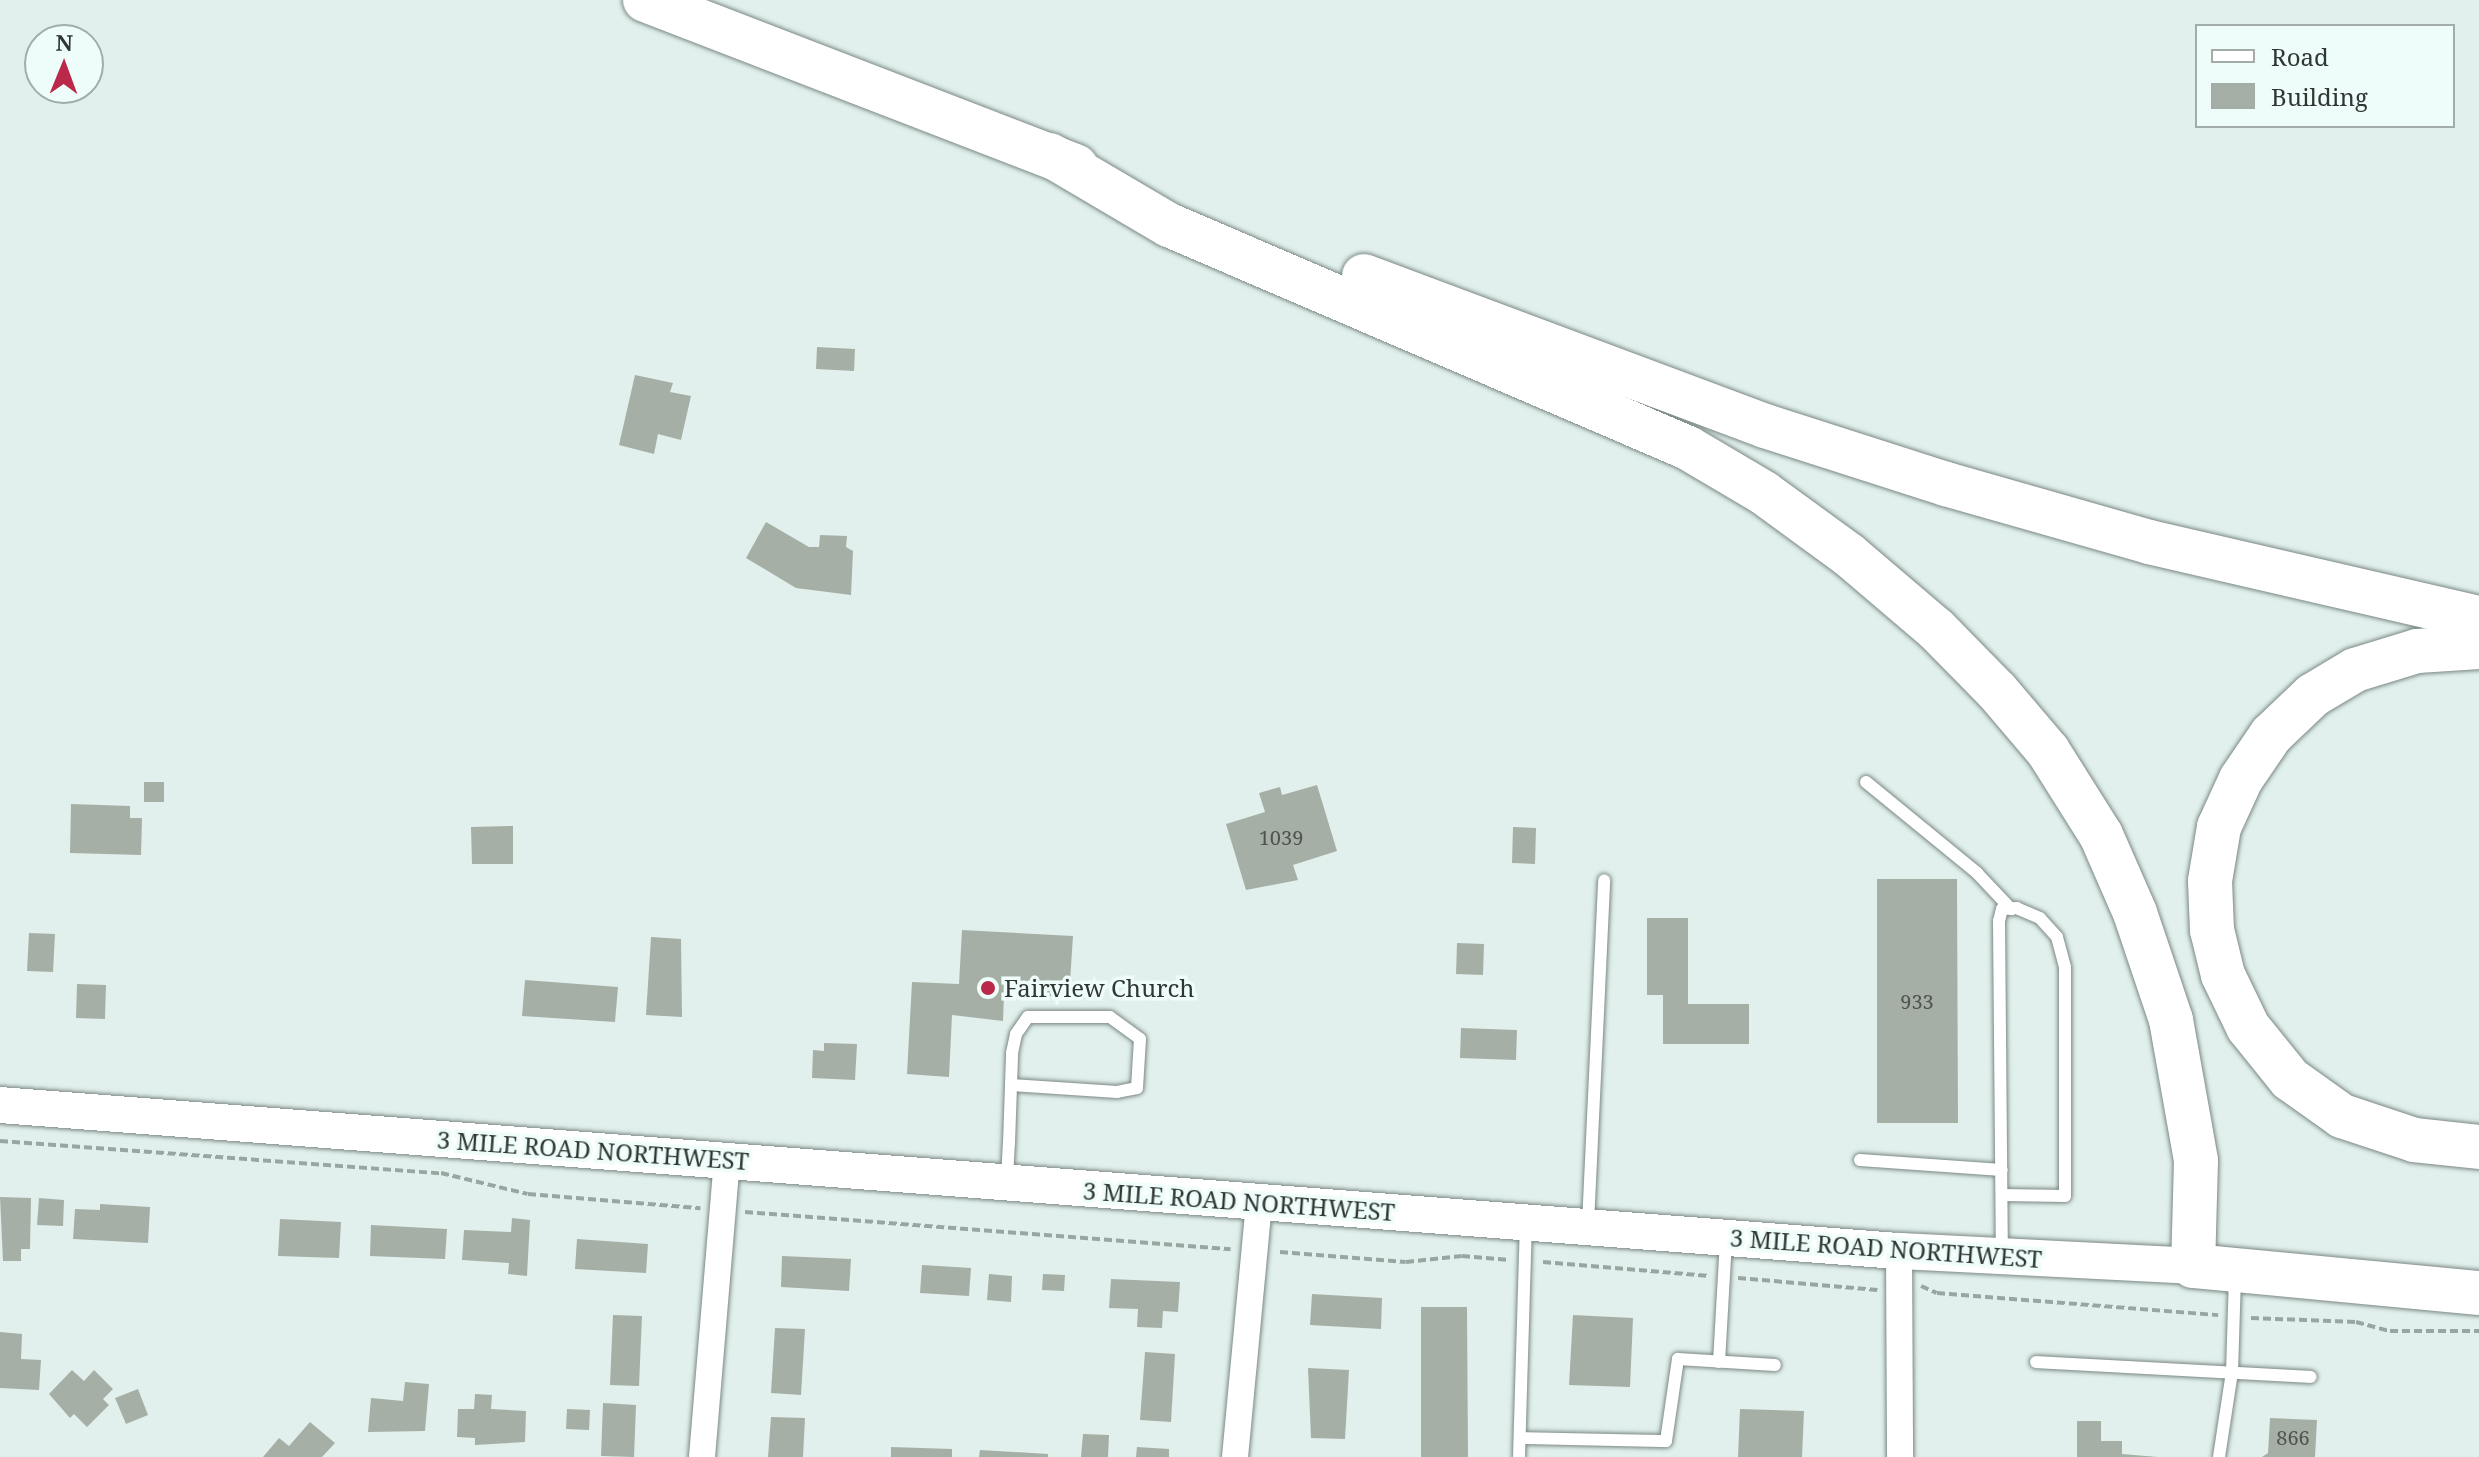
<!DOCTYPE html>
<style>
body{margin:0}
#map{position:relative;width:2479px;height:1457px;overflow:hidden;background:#e1f0ec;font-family:"Noto Serif",serif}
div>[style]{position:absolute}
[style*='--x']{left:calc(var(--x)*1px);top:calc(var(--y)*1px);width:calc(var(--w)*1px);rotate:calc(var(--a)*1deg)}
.building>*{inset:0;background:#a6afa6}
.path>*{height:4px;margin-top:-2px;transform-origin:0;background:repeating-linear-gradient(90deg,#99a5a1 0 8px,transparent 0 12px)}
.roads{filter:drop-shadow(0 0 2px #7b8885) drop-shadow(0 0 2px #7b8885)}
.lane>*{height:12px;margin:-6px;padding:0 6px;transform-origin:6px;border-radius:6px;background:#fff}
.street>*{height:26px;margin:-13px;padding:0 13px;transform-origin:13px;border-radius:13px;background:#fff}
.secondary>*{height:36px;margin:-18px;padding:0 18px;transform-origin:18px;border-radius:18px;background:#fff}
.highway>*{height:44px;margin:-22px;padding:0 22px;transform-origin:22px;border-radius:22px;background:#fff}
.dots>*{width:22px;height:22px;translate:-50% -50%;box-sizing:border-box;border:4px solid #eefdf9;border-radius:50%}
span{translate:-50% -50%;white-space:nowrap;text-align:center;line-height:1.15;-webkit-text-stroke:7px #eefdf9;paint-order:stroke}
.number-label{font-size:20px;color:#4e5450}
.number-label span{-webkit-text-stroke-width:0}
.poi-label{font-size:24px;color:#303634}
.left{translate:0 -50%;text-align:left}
.street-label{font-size:24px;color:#303634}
.legend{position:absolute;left:2195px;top:24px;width:260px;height:104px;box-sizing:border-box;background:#eefdf9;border:2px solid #a2adaa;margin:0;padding:10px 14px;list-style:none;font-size:24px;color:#303634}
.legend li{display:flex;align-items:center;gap:16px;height:40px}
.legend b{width:40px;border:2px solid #a2adaa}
.north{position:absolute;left:24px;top:24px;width:80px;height:80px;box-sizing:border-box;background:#eefdf9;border:2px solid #a2adaa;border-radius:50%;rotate:1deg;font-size:22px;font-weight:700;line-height:32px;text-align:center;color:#303634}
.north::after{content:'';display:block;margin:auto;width:28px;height:36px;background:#ba2949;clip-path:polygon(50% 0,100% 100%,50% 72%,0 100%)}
</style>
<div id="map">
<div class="building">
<i style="clip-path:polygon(817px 347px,855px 349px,854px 371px,816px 369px)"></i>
<i style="clip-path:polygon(635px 375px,673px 383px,670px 392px,691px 396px,681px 440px,658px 434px,654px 454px,619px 445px)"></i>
<i style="clip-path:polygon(766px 522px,809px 547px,819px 547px,820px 535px,847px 536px,846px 547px,853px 551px,851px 595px,796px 588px,746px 558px)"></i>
<i style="clip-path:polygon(144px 782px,164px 782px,164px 802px,144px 802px)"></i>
<i style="clip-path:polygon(1317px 785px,1337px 851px,1293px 865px,1298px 880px,1246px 890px,1226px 824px,1265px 812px,1259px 793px,1280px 787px,1282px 795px)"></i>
<i style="clip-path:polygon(71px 804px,130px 806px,130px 818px,142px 818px,141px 855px,70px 853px)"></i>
<i style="clip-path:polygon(513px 826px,513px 864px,472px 864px,471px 827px)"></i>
<i style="clip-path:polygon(1513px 827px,1536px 828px,1535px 864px,1512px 863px)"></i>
<i style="clip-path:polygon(1877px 879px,1957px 879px,1958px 1123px,1877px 1123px)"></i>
<i style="clip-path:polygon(1647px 918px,1688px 918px,1688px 1004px,1749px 1004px,1749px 1044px,1663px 1044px,1663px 995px,1647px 995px)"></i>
<i style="clip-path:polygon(962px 930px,1073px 936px,1069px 997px,1004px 994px,1003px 1021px,952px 1015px,949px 1077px,907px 1074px,912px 982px,959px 984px)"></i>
<i style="clip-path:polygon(29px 933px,55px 934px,53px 972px,27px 971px)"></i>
<i style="clip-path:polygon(651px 937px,681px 939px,682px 1017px,646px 1015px)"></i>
<i style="clip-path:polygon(1457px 943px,1484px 944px,1483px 975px,1456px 974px)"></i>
<i style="clip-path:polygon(525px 980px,618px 987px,615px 1022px,522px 1016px)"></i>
<i style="clip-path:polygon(77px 984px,106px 985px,105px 1019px,76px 1018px)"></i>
<i style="clip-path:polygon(1461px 1028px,1517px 1030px,1516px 1060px,1460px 1058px)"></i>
<i style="clip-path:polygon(824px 1043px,857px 1044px,855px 1080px,812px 1078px,813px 1050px,824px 1051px)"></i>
<i style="clip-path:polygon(0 1197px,31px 1198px,30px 1249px,21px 1249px,21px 1261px,3px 1261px)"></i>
<i style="clip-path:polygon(39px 1198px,64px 1200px,63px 1226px,37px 1225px)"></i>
<i style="clip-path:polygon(100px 1204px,150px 1207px,148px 1243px,73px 1239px,75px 1209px,100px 1210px)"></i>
<i style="clip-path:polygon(512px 1218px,530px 1220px,527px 1276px,508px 1274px,509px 1263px,462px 1260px,464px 1230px,511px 1232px)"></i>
<i style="clip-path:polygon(280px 1219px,341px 1222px,339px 1258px,278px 1256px)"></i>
<i style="clip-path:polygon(371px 1225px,447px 1229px,445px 1259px,370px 1256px)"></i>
<i style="clip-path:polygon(577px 1239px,648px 1244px,646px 1273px,575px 1269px)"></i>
<i style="clip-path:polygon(782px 1256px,851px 1259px,849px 1291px,781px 1287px)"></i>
<i style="clip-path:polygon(922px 1265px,971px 1268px,969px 1296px,920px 1293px)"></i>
<i style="clip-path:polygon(989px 1274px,1012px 1276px,1011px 1302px,987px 1300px)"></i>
<i style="clip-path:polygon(1043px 1274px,1065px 1275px,1064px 1291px,1042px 1290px)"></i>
<i style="clip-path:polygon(1111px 1279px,1180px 1282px,1178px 1312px,1163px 1311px,1162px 1328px,1137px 1327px,1138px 1309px,1109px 1308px)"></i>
<i style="clip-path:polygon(1312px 1294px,1382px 1298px,1381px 1329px,1310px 1325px)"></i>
<i style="clip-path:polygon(1421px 1307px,1467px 1307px,1468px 1457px,1421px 1457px)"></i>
<i style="clip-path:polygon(613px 1315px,642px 1316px,639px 1386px,610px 1385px)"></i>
<i style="clip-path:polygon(1573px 1315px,1633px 1318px,1630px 1387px,1569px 1385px)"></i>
<i style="clip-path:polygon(775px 1328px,805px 1329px,801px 1395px,771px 1393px)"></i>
<i style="clip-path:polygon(0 1332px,22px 1334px,21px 1359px,41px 1360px,39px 1390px,0 1388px)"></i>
<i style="clip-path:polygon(1145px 1352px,1175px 1354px,1171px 1422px,1140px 1420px)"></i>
<i style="clip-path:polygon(1308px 1368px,1349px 1370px,1345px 1439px,1311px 1438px)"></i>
<i style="clip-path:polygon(72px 1370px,84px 1381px,94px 1370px,113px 1389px,103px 1399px,109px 1405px,87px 1427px,74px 1414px,70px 1418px,49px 1394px)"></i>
<i style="clip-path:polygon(405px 1382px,429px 1384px,425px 1431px,368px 1432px,371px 1398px,403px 1401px)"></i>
<i style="clip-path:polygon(138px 1389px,148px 1415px,126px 1424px,115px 1398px)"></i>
<i style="clip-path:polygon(475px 1394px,492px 1395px,491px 1409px,526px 1411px,525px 1442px,475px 1445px,475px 1438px,457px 1437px,458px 1409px,474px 1409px)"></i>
<i style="clip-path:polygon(603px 1403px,636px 1405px,634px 1457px,601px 1456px)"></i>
<i style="clip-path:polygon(567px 1409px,590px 1410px,589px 1430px,566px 1429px)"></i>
<i style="clip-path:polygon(1740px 1409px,1804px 1411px,1802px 1457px,1738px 1457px)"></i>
<i style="clip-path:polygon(771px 1417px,805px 1418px,803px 1457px,768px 1457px)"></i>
<i style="clip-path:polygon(2270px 1418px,2317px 1420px,2315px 1457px,2262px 1457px,2268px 1453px)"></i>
<i style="clip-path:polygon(2077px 1421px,2101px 1421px,2101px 1441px,2122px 1441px,2122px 1454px,2158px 1457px,2077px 1457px)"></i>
<i style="clip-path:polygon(310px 1422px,335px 1443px,322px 1457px,263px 1457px,279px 1438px,289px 1446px)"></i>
<i style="clip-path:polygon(1083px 1434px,1109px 1435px,1108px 1457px,1081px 1457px)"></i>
<i style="clip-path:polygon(891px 1447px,952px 1449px,952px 1457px,891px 1457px)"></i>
<i style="clip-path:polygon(1137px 1447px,1169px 1449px,1169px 1457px,1136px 1457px)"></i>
<i style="clip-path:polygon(980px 1450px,1048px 1454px,1048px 1457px,979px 1457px)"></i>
</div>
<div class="path">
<i style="--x:0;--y:1141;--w:442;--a:4.2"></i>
<i style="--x:441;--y:1173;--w:89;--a:13.6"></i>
<i style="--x:528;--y:1194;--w:173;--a:4.7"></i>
<i style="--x:745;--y:1212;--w:487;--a:4.4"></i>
<i style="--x:1280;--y:1252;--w:126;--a:4.5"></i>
<i style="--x:1406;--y:1262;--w:56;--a:-6.1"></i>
<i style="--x:1462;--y:1256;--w:48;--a:4.8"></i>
<i style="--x:1543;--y:1262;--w:167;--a:4.8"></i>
<i style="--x:1738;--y:1278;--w:140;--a:4.9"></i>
<i style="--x:1921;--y:1286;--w:17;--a:24"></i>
<i style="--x:1937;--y:1293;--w:282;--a:4.5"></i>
<i style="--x:2251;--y:1318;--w:105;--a:2.2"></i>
<i style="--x:2356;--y:1322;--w:35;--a:15"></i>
<i style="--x:2390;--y:1331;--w:89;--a:0"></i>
</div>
<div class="roads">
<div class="lane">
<i style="--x:1866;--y:782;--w:144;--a:39.3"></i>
<i style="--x:1977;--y:873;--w:50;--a:46.6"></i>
<i style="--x:1860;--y:1160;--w:142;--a:4"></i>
<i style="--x:1007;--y:1179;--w:36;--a:-87"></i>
<i style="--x:1009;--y:1143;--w:58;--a:-88"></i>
<i style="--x:1011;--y:1085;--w:32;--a:-88"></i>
<i style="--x:1012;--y:1053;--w:19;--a:-78"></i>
<i style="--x:1016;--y:1034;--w:21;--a:-55"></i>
<i style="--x:1028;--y:1017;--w:82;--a:0"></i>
<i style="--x:1110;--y:1017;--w:37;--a:36"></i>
<i style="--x:1140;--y:1039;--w:49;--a:93.5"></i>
<i style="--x:1137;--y:1088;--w:20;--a:169"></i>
<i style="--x:1117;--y:1092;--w:106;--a:-176.2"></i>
<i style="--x:2002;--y:1195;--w:63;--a:0.9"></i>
<i style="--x:2065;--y:1196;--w:229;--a:-90"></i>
<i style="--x:2065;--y:967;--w:31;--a:-105"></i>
<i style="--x:2057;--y:937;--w:25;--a:-132"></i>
<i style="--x:2040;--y:918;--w:25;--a:-157"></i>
<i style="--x:2017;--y:908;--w:15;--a:176"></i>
<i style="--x:2002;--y:909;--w:12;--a:104"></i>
<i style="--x:1999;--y:921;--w:332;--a:89.5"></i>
<i style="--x:1588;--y:1224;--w:344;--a:-87.3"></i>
<i style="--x:1719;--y:1362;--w:121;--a:-86.7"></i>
<i style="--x:2036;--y:1362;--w:275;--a:3.1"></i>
<i style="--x:1520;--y:1438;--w:146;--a:1.2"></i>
<i style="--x:1666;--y:1441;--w:83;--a:-81.7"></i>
<i style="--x:1678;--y:1359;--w:97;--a:3.5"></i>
<i style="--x:1519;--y:1457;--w:232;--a:-88.3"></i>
<i style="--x:2219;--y:1457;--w:86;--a:-81.3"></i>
<i style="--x:2232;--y:1372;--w:95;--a:-88.2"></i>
</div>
<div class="street">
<i style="--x:1899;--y:1251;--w:206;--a:89.7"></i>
<i style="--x:702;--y:1457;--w:298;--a:-85.2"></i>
<i style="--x:1235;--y:1457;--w:255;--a:-84.6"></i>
</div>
<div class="secondary">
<i style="--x:0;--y:1105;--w:1905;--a:4.4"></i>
<i style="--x:1899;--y:1251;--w:294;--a:2.9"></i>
</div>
<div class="highway">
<i style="--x:645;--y:0;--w:462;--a:21.1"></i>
<i style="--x:1050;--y:155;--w:138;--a:30.5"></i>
<i style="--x:1169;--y:225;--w:565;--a:23.25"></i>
<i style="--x:1688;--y:448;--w:88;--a:30.6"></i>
<i style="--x:1764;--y:493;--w:105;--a:36.1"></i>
<i style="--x:1849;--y:555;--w:114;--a:40.4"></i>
<i style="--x:1936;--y:629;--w:87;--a:45.5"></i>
<i style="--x:1997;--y:691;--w:79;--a:49.6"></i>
<i style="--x:2048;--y:751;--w:99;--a:57.8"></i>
<i style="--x:2101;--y:835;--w:85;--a:66.4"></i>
<i style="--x:2135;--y:913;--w:113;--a:71.4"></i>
<i style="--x:2171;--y:1020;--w:143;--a:79.9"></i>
<i style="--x:2196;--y:1161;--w:105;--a:91.6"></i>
<i style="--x:2193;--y:1266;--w:287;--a:5.4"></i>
<i style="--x:1364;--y:276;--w:428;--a:20.5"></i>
<i style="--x:1765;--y:426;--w:190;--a:17.8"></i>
<i style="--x:1946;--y:484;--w:211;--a:15.9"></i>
<i style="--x:2149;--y:542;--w:339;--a:13"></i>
<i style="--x:2479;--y:647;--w:62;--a:176.3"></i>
<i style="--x:2417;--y:651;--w:65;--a:163"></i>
<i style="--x:2355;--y:670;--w:49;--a:149.2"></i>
<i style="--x:2313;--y:695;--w:58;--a:136.4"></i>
<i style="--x:2271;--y:735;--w:53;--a:124.3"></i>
<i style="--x:2241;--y:779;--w:53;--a:114.6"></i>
<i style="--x:2219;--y:827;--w:55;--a:99.5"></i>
<i style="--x:2210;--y:881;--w:49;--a:87.7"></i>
<i style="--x:2212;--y:930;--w:46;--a:76.3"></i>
<i style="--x:2223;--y:975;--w:58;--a:64.3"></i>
<i style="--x:2248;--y:1027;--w:67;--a:51.1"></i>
<i style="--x:2290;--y:1079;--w:64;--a:35.4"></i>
<i style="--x:2342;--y:1116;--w:76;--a:18.4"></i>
<i style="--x:2414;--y:1140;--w:65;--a:6.1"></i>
</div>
</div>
<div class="dots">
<i style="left:988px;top:988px;background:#ba2949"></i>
</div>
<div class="number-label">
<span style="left:1281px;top:837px">1039</span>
<span style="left:1917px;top:1001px">933</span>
<span style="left:2293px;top:1437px">866</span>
</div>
<div class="poi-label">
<span class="left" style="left:1004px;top:988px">Fairview Church</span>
</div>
<div class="street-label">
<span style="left:593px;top:1150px;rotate:4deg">3 MILE ROAD NORTHWEST</span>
<span style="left:1239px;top:1201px;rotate:4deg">3 MILE ROAD NORTHWEST</span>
<span style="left:1886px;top:1248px;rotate:4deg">3 MILE ROAD NORTHWEST</span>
</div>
<ul class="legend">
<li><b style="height:10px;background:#fff"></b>Road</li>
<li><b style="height:22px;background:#a6afa6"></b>Building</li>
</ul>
<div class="north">N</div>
</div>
